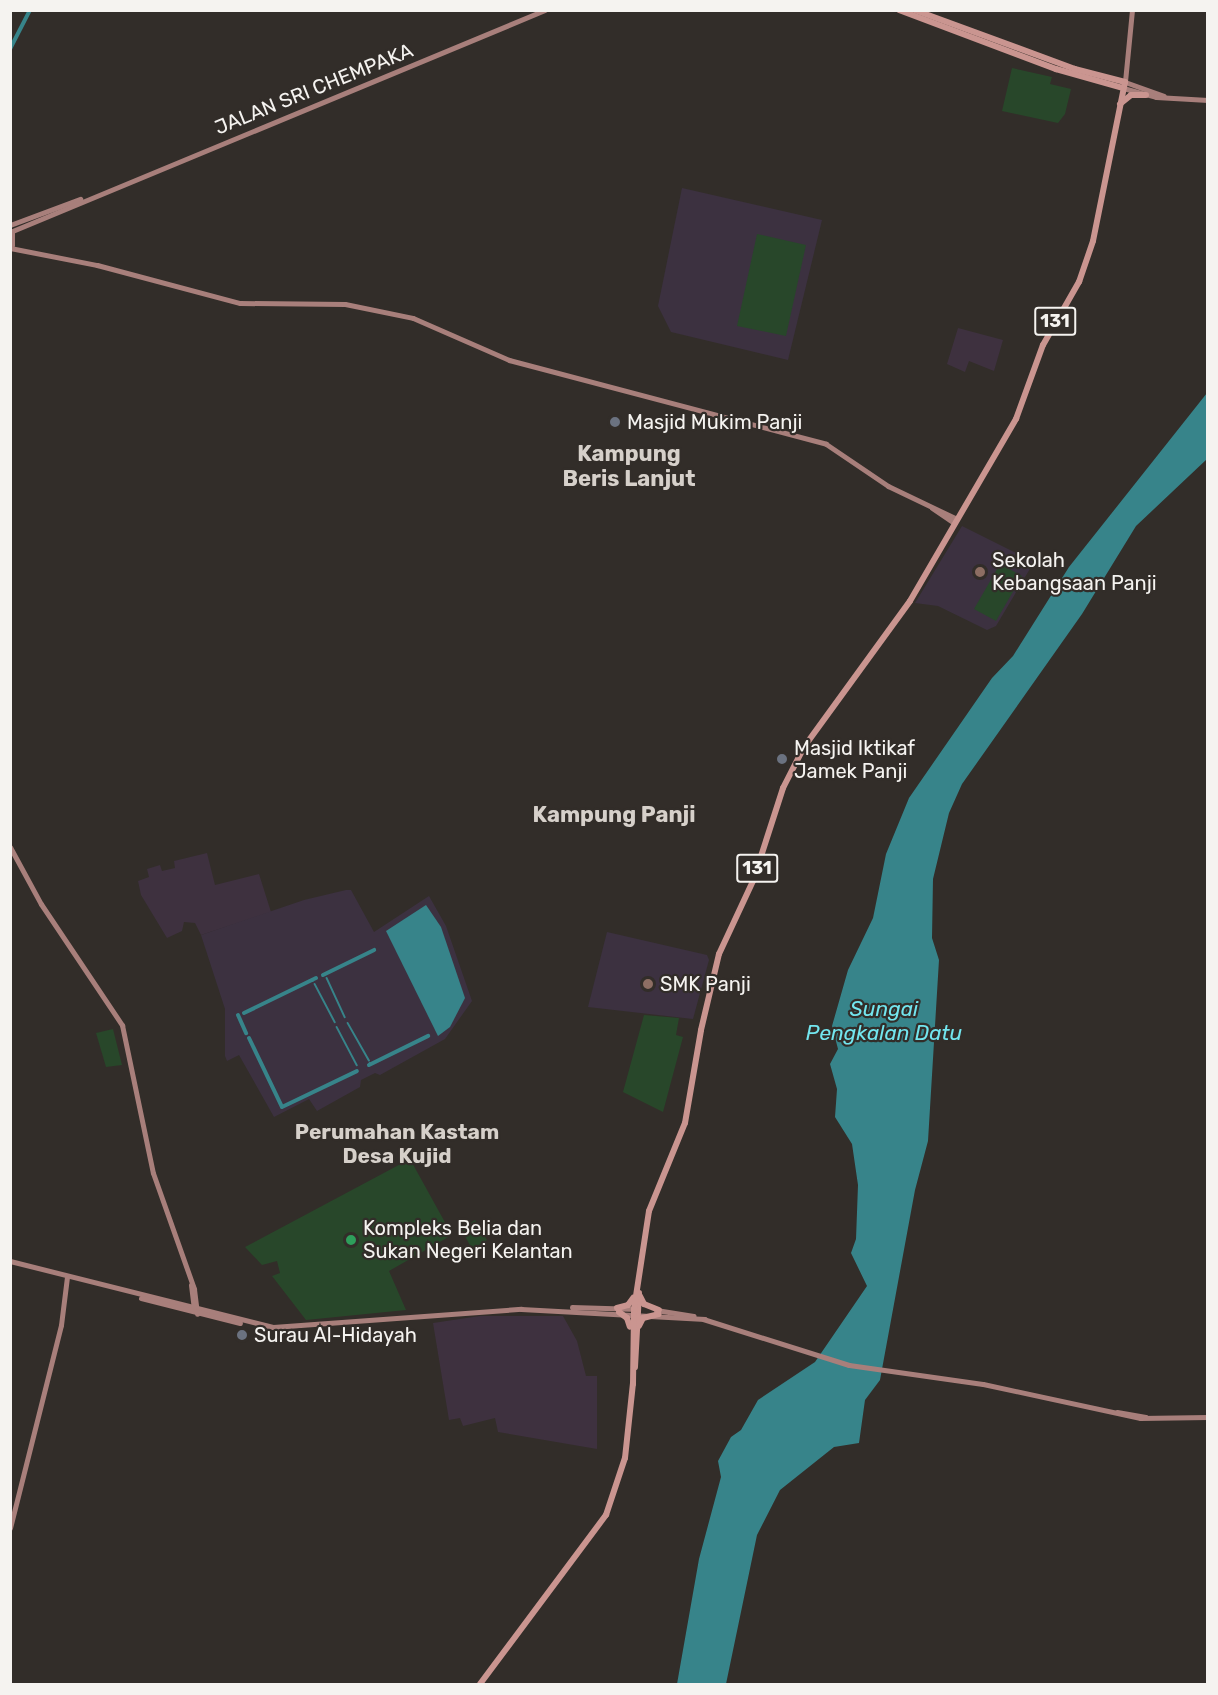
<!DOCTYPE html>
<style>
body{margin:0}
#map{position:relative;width:1218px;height:1695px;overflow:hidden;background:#322d29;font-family:Rubik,sans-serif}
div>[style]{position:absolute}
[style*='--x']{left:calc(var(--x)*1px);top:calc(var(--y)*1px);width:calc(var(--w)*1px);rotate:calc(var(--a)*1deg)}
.industrial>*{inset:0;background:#3e313f}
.education>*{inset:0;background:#3c3140}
.green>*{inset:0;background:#28472a}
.water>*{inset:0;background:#37848a}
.stream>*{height:1.5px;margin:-0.75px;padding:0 0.75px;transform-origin:0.75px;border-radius:0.75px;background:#37848a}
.canal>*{height:4px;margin:-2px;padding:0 2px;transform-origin:2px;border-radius:2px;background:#37848a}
.secondary>*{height:5px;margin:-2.5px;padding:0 2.5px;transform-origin:2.5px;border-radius:2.5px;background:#a87f7b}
.primary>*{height:6px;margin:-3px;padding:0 3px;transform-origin:3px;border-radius:3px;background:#ca9590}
.dots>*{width:16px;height:16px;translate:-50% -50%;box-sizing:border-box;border:3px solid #322d29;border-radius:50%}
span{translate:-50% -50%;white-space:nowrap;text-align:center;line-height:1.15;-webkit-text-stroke:4.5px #322d29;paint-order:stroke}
.shield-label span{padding:2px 4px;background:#322d29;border:2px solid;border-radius:4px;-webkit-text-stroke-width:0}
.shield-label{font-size:18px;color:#f5f3f0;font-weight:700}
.street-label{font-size:20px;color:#f5f3f0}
.poi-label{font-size:20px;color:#f5f3f0}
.left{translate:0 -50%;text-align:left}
.water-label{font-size:21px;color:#73e6ef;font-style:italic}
.neighbourhood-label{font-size:21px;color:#d6d0ca;font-weight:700}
.quarter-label{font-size:22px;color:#d6d0ca;font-weight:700}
.frame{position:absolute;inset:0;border:12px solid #f5f3f0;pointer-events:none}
</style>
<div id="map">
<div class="industrial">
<i style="clip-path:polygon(958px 328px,1003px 340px,994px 371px,969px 361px,965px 372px,947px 364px)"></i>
<i style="clip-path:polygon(207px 853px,215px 885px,259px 874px,271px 912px,201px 935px,195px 923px,184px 922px,182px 931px,167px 938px,141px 895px,138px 881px,149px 877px,147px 869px,160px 865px,162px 871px,175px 868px,174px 861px)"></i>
<i style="clip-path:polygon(480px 1316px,563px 1316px,577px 1341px,586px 1376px,597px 1376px,597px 1449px,498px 1432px,495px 1418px,463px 1426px,460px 1418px,449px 1420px,433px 1323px)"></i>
</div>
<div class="education">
<i style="clip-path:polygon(682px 188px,822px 220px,788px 360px,671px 332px,658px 306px)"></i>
<i style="clip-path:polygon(962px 526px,1034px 562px,996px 626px,987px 630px,938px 606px,915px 603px)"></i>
<i style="clip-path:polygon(346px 890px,351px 890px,374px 932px,429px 896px,446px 926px,472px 1001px,445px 1039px,380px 1075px,375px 1073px,361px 1080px,360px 1087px,317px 1111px,309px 1099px,274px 1117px,239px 1055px,227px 1061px,225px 1056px,225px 1009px,201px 935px,304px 900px)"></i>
<i style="clip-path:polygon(607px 932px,707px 955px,709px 960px,693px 1019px,588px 1007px)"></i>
</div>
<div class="green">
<i style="clip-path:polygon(1012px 68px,1052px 77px,1050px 84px,1071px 89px,1065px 114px,1058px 123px,1002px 111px)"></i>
<i style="clip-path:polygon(757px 234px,806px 245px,786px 336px,737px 326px)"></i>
<i style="clip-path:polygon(1000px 564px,1022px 576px,996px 621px,974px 609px)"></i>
<i style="clip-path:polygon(644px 1015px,679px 1018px,676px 1035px,683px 1037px,663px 1112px,623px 1092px)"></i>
<i style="clip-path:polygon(113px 1029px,122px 1065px,106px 1067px,96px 1033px)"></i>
<i style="clip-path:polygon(410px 1159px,452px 1235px,389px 1271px,406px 1310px,306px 1320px,272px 1276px,280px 1273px,277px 1261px,262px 1265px,245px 1247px)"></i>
<i style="clip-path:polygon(475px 1220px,487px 1240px,472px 1249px,461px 1229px)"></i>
</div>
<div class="water">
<i style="clip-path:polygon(1207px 393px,1207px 459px,1136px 526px,1082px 614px,962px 784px,949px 813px,933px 879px,932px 938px,939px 960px,928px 1141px,915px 1190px,880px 1380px,865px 1400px,859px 1443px,834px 1447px,780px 1490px,757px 1535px,726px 1684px,677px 1684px,699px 1559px,721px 1477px,718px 1461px,731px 1437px,741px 1430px,758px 1400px,815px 1362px,867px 1286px,851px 1253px,856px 1239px,858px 1185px,852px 1144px,835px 1117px,837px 1089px,830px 1064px,838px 1049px,832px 1026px,848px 970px,873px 918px,886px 854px,909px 798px,992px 678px,1013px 656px,1069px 567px)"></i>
<i style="clip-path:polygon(426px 905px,441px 927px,465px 998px,450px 1027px,438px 1036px,386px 931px)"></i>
</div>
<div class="stream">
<i style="--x:327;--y:978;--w:43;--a:65.2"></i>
<i style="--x:313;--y:979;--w:2;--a:90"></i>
<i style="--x:315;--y:984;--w:43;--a:62.2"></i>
<i style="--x:348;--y:1023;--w:43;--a:60.4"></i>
<i style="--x:337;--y:1027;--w:43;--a:62.2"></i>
<i style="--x:370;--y:1063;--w:1;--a:45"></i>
</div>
<div class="canal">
<i style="--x:10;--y:49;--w:44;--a:-62.9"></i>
<i style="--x:323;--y:975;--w:57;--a:-26.1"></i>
<i style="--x:244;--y:1013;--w:80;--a:-25.9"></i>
<i style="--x:238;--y:1015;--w:20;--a:66"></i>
<i style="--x:249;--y:1038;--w:76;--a:64.4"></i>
<i style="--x:282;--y:1107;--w:83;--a:-25.6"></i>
<i style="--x:369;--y:1065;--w:66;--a:-26.2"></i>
</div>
<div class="secondary">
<i style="--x:1132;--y:10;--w:72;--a:95.6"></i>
<i style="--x:1125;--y:82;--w:41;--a:19.7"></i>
<i style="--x:1123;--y:88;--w:34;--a:15"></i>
<i style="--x:1156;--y:97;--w:52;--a:3.3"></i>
<i style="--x:10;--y:225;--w:75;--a:-20.4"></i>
<i style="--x:10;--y:232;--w:579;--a:-22.54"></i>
<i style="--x:12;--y:232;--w:13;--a:90"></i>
<i style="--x:10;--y:248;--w:89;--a:11.1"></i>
<i style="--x:97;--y:265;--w:148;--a:14.9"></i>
<i style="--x:240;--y:303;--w:105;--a:0.5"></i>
<i style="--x:345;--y:304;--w:69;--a:11.6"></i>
<i style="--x:413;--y:318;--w:105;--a:23.6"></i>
<i style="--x:509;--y:360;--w:328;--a:14.8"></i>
<i style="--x:826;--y:444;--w:75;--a:34.1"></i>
<i style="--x:888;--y:486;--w:76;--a:25.6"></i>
<i style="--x:932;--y:508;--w:27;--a:34"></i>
<i style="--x:10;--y:847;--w:65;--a:61.5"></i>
<i style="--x:41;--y:904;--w:146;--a:56.2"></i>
<i style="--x:122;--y:1025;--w:151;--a:78.2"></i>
<i style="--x:153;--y:1173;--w:123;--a:70.5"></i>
<i style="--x:194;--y:1289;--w:25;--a:83"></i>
<i style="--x:10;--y:1261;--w:271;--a:14.1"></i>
<i style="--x:273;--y:1327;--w:249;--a:-4.2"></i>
<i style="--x:521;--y:1309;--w:184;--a:3.1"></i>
<i style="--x:191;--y:1285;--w:26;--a:83"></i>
<i style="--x:141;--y:1298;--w:102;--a:14.2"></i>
<i style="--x:572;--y:1307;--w:66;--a:1.7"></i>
<i style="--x:656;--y:1310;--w:38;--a:9"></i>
<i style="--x:703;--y:1319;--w:153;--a:17.5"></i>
<i style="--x:849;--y:1365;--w:135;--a:8.1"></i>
<i style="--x:983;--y:1384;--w:161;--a:12.2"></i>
<i style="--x:1140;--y:1418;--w:68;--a:-0.8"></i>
<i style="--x:1117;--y:1412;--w:29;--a:10"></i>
<i style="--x:10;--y:1528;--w:209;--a:-75.9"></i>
<i style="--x:61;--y:1325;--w:48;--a:-82.9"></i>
</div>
<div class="primary">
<i style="--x:899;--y:10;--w:168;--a:20.6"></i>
<i style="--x:1056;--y:69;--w:70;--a:15.8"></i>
<i style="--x:1120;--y:104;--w:14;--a:-39"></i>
<i style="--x:1131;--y:95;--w:15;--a:0"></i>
<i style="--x:640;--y:1296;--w:9;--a:63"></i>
<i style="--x:644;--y:1304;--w:16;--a:22"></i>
<i style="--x:617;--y:1308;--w:11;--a:-15"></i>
<i style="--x:628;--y:1305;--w:9;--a:-54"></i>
<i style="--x:619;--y:1312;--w:10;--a:37"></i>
<i style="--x:627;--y:1318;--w:9;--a:72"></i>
<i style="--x:639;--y:1326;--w:9;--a:-63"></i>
<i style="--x:643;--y:1318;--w:16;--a:-14"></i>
<i style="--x:635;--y:1367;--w:74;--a:-86.9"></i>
<i style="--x:633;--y:1384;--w:75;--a:-89.2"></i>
<i style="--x:634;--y:1309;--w:99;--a:-81.3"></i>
<i style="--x:649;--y:1211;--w:95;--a:-67.8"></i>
<i style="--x:685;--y:1123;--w:94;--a:-80.2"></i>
<i style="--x:701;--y:1030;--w:78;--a:-76.7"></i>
<i style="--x:719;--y:954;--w:81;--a:-65"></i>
<i style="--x:753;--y:881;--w:98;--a:-72.1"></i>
<i style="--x:783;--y:788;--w:46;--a:-62.9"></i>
<i style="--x:804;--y:747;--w:180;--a:-54"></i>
<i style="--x:910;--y:601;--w:211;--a:-59.8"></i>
<i style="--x:1016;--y:419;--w:79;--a:-70"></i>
<i style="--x:1043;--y:345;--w:73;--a:-60.3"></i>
<i style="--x:1079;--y:282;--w:43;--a:-71.1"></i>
<i style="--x:1093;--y:241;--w:162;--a:-78.6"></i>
<i style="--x:1125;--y:82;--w:52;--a:-165.4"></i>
<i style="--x:1075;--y:69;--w:171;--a:-159.8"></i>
<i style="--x:480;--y:1684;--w:211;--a:-53.3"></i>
<i style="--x:606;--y:1515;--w:60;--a:-71.6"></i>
<i style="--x:625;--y:1458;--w:75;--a:-83.9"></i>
</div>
<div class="dots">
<i style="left:615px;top:422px;background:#6b7280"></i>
<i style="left:980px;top:572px;background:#8d6e63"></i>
<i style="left:782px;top:759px;background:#6b7280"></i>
<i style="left:648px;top:984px;background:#8d6e63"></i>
<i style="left:351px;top:1240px;background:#2e9e5b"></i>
<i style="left:242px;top:1335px;background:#6b7280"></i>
</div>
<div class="shield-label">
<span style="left:1055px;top:321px">131</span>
<span style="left:757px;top:868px">131</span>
</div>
<div class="street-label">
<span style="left:314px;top:89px;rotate:-22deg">JALAN SRI CHEMPAKA</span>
</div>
<div class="poi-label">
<span class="left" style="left:627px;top:422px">Masjid Mukim Panji</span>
<span class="left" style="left:992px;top:572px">Sekolah<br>Kebangsaan Panji</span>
<span class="left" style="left:794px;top:760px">Masjid Iktikaf<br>Jamek Panji</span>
<span class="left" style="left:660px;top:984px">SMK Panji</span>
<span class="left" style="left:363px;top:1240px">Kompleks Belia dan<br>Sukan Negeri Kelantan</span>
<span class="left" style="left:254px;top:1335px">Surau Al-Hidayah</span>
</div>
<div class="water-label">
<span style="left:884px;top:1021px">Sungai<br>Pengkalan Datu</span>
</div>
<div class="neighbourhood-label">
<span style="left:397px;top:1144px">Perumahan Kastam<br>Desa Kujid</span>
</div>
<div class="quarter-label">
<span style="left:629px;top:466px">Kampung<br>Beris Lanjut</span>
<span style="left:614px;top:815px">Kampung Panji</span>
</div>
<div class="frame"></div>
</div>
